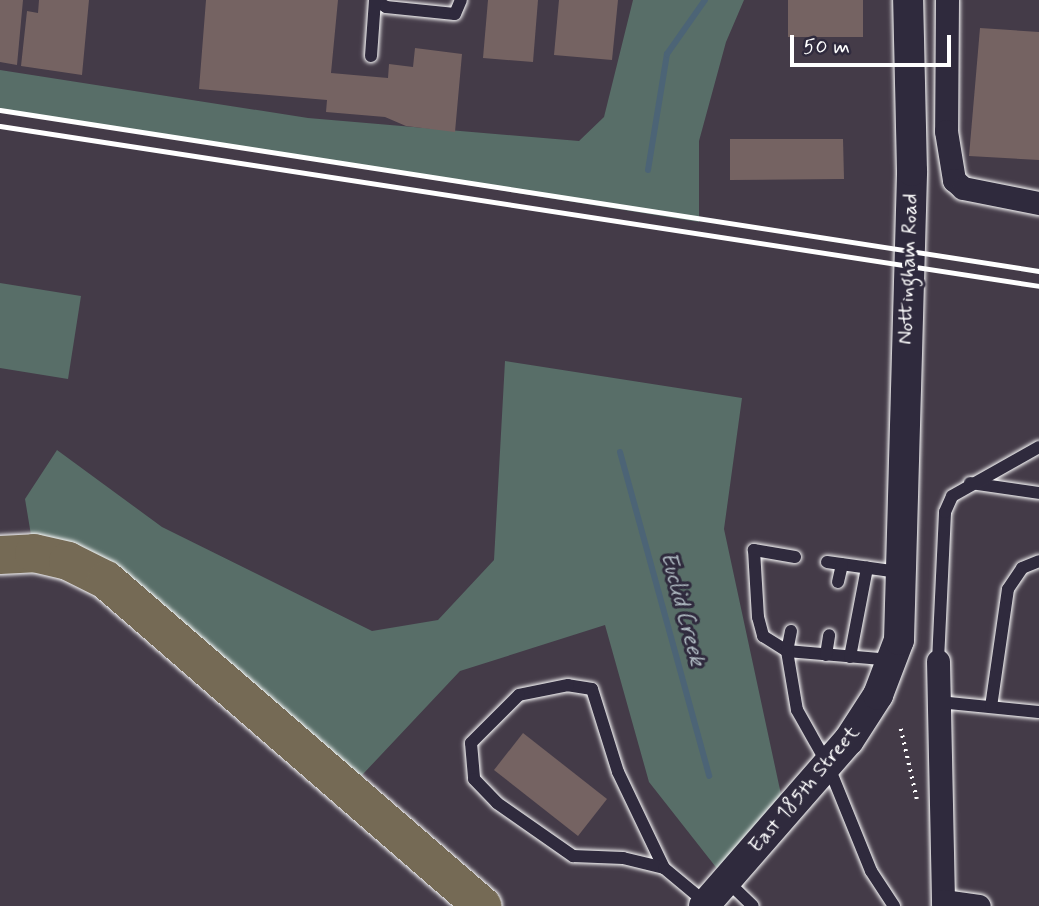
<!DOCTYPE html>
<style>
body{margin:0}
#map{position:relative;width:1039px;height:906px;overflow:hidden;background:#443b48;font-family:Mynerve,sans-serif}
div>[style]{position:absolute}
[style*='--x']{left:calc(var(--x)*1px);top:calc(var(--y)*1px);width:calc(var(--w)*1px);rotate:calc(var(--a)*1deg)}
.green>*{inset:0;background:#586e68}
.stream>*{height:6px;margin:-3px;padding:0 3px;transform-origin:3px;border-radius:3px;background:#4c6476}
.building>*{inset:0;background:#756362}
.path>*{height:3.5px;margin-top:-1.75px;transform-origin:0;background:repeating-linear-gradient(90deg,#fff 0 2px,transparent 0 7px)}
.roads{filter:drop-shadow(0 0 2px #fff) drop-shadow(0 0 2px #fff)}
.service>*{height:12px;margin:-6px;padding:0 6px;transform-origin:6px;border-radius:6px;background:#2f2a3d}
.minor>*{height:23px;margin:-11.5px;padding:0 11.5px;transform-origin:11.5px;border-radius:11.5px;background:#2f2a3d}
.tertiary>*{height:30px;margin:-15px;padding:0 15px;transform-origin:15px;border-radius:15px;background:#2f2a3d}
.motorway>*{height:38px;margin:-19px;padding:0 19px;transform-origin:19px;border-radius:19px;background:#756a55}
.rail>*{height:5px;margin:-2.5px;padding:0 2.5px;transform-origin:2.5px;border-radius:2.5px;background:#fff}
span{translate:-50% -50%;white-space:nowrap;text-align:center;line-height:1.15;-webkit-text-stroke:6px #2f2a3d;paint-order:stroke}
.street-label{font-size:21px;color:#fff}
.water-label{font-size:23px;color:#aeb9c1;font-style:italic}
.scale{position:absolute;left:790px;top:35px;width:161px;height:32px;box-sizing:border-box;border:4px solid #fff;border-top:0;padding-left:9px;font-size:21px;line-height:24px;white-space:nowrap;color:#fff;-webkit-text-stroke:5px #2f2a3d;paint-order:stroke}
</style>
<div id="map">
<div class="green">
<i style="clip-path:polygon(633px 0,744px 0,726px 42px,699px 141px,699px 222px,0 110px,0 70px,308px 118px,579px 141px,604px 117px)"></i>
<i style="clip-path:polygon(0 283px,81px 296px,68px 379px,0 368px)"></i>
<i style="clip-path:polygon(505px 361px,742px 398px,724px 529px,785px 813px,726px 880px,649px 782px,605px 625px,460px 671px,348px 790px,231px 687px,34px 553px,25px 499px,57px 450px,162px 527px,372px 631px,438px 620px,494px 560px)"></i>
</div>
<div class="stream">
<i style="--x:648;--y:170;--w:118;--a:-80.7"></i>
<i style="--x:667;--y:54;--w:66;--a:-54.9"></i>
<i style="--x:620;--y:452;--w:336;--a:74.6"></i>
</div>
<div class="building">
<i style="clip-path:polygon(0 0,23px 0,17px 65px,0 62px)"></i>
<i style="clip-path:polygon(39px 0,89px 0,82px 75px,21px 66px,27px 11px,38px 13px)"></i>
<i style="clip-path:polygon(206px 0,338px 0,331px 73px,388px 78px,389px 64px,413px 67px,415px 48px,462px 54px,455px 132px,406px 126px,385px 117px,326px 112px,327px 100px,199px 89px)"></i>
<i style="clip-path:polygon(488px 0,538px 0,533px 62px,483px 58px)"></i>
<i style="clip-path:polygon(559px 0,618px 0,612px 60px,554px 55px)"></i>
<i style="clip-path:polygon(788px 0,863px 0,863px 37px,788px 37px)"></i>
<i style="clip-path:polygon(980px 28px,1039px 32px,1039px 160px,969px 156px)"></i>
<i style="clip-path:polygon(730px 139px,843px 139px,844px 179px,730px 180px)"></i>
<i style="clip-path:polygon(523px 733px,607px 799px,578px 836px,494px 770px)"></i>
</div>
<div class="path">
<i style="--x:901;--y:729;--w:72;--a:77.1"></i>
</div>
<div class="roads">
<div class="service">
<i style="--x:375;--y:0;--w:13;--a:32"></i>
<i style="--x:386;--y:7;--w:69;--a:5.8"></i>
<i style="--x:455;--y:14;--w:15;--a:-67"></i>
<i style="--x:371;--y:56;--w:56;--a:-85.9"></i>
<i style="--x:970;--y:483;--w:70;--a:8.2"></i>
<i style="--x:795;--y:557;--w:42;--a:-170.3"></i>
<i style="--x:754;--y:550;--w:67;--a:86.6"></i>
<i style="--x:758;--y:617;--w:20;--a:75"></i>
<i style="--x:763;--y:636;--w:28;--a:32"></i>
<i style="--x:787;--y:651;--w:104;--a:4.9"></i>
<i style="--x:827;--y:562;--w:72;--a:8"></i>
<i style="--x:838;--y:582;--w:18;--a:-77"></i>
<i style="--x:791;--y:631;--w:20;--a:101"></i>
<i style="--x:787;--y:651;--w:60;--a:80.4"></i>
<i style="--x:797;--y:710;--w:63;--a:60.6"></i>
<i style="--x:828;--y:765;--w:114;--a:67.9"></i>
<i style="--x:871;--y:871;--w:42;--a:56.7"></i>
<i style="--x:826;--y:655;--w:20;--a:-81"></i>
<i style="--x:850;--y:657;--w:91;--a:-79.2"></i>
<i style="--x:938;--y:661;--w:149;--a:-87.3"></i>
<i style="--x:945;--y:512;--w:17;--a:-66"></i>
<i style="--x:952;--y:496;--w:100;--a:-29.4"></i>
<i style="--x:939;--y:702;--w:100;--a:5.7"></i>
<i style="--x:991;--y:707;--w:119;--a:-81.8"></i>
<i style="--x:1008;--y:589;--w:25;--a:-56"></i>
<i style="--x:1022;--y:568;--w:18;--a:-22"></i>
<i style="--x:664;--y:868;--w:106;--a:-115.6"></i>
<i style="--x:618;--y:772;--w:87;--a:-107.4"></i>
<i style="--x:592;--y:689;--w:24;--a:-171"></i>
<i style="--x:568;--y:685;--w:50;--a:168.5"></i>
<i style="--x:519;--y:695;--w:68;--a:135"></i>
<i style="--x:471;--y:743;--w:36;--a:85"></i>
<i style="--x:474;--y:779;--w:33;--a:46"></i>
<i style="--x:497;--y:803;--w:93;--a:34.9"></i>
<i style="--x:573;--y:856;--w:50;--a:2.3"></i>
<i style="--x:623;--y:858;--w:42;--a:13.7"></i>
<i style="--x:664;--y:868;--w:55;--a:39.8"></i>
<i style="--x:726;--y:880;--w:37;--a:44"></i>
</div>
<div class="minor">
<i style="--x:947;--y:0;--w:131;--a:90.4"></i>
<i style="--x:946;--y:131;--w:50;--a:80.7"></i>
<i style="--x:954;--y:180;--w:12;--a:42"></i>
<i style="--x:963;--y:188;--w:77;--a:11.2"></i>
<i style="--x:938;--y:661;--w:245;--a:88.8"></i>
<i style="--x:943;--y:901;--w:36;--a:8"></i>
</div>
<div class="tertiary">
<i style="--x:704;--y:906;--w:220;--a:-48.9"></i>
<i style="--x:849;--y:740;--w:54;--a:-57.2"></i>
<i style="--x:878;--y:695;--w:59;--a:-69.1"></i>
<i style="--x:899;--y:640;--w:469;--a:-88.4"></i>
<i style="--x:912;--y:171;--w:171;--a:-91.3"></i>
</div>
<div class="motorway">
<i style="--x:0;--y:555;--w:34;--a:-3"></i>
<i style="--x:34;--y:553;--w:35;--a:13"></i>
<i style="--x:68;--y:561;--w:42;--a:26.6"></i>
<i style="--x:106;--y:580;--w:498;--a:40.9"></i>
</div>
</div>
<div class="rail">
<i style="--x:0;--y:110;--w:1051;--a:8.81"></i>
<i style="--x:0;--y:126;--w:1051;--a:8.75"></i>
</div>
<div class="street-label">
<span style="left:908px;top:269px;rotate:-88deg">Nottingham Road</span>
<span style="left:804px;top:789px;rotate:-50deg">East 185th Street</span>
</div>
<div class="water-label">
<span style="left:682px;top:609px;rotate:75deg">Euclid Creek</span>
</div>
<div class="scale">50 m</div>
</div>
